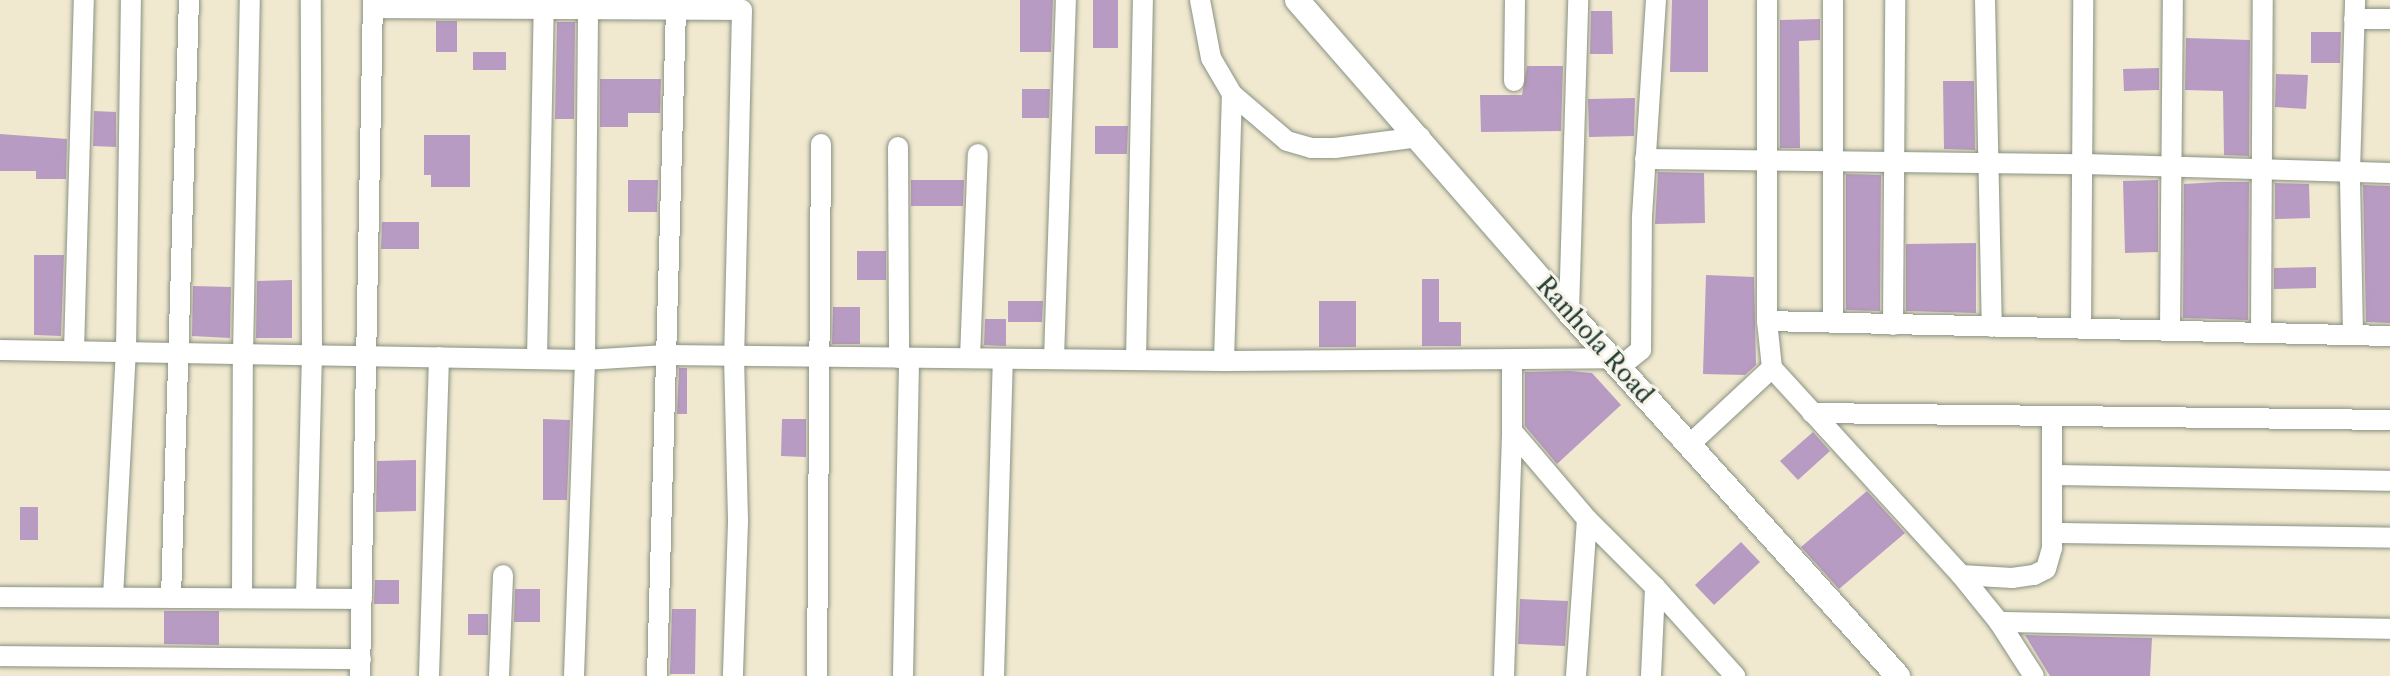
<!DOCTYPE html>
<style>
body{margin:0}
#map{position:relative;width:2390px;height:676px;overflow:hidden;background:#f0e8cf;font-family:"Libre Caslon Text",serif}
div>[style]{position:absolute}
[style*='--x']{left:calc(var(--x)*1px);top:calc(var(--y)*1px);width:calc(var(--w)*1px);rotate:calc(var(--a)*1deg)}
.building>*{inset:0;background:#b89bc2}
.roads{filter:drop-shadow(0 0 2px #889282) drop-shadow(0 0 2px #889282)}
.minor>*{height:20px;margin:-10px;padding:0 10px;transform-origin:10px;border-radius:10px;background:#fff}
.tertiary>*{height:24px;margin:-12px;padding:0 12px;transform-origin:12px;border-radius:12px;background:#fff}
span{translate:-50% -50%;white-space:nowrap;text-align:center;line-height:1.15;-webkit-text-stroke:6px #f7f3e8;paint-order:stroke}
.street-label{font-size:24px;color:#1f3d34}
</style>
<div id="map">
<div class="building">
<i style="clip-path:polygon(1020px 0,1053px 0,1051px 52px,1020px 52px)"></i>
<i style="clip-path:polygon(1093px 0,1118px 0,1118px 48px,1093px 48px)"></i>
<i style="clip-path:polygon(1672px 0,1708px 0,1708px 72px,1670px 72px)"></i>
<i style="clip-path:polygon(1591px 11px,1612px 11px,1613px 54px,1590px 54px)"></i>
<i style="clip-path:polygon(1820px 19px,1820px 40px,1799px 41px,1800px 148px,1780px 148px,1780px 20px)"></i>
<i style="clip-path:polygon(436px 21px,457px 21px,457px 52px,436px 52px)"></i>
<i style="clip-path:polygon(557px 22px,575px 22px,574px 119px,555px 119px)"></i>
<i style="clip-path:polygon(2311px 32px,2341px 32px,2340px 63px,2311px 63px)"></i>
<i style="clip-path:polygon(2186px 38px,2250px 40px,2249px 156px,2224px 155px,2223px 91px,2185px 90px)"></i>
<i style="clip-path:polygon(473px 52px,506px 52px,506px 70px,473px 70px)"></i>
<i style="clip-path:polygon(1527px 66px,1563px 66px,1561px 131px,1481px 132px,1480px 95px,1522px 95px)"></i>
<i style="clip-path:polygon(2159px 68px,2159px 90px,2124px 91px,2123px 69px)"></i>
<i style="clip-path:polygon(2276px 74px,2308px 75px,2306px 109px,2275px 107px)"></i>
<i style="clip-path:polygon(600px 79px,661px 79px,660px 113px,628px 113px,628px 127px,600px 127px)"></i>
<i style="clip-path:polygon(1943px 81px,1974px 81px,1975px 150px,1944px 149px)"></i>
<i style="clip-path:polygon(1022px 89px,1050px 89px,1049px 118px,1022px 118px)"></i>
<i style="clip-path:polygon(1635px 98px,1634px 136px,1589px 137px,1588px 99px)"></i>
<i style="clip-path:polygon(94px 111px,116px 112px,116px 147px,93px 146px)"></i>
<i style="clip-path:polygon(1095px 126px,1128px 126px,1127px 154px,1095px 154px)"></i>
<i style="clip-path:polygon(0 134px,67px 139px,66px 179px,36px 179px,36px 171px,0 171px)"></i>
<i style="clip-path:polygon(424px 135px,470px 135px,470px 187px,431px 187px,431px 175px,424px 175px)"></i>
<i style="clip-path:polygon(1658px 172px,1704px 173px,1705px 223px,1655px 224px)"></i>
<i style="clip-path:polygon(1846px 174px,1881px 175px,1880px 311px,1846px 310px)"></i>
<i style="clip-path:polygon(628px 180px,658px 180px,657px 212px,628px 212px)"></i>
<i style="clip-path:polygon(911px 180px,964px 180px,963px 206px,911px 206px)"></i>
<i style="clip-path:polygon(2158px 180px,2158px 252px,2125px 253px,2123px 181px)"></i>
<i style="clip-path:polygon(2218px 182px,2249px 182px,2248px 320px,2183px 318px,2184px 184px)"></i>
<i style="clip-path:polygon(2275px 183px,2309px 184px,2310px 218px,2275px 219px)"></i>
<i style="clip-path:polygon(2363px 185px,2390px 186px,2390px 323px,2366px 322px)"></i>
<i style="clip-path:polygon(382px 222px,419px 222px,419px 249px,381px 249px)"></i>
<i style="clip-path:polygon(1976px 243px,1976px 313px,1906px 311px,1906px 244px)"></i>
<i style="clip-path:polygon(857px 251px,886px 251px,886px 280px,857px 280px)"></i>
<i style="clip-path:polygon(34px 255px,64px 255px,61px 336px,34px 335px)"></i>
<i style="clip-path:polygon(2316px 267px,2316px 288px,2274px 289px,2274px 268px)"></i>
<i style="clip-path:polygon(1706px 275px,1754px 277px,1756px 365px,1745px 375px,1703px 374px)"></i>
<i style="clip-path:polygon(1422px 279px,1439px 279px,1439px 322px,1461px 322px,1461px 346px,1422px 346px)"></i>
<i style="clip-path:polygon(292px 280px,292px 338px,256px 338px,257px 281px)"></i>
<i style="clip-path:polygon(193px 286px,231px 287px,230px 338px,192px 336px)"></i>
<i style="clip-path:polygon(1008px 301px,1043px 301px,1042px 322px,1008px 322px)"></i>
<i style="clip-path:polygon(1319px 301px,1356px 301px,1356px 347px,1319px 347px)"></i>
<i style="clip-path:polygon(833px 307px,860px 307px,860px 344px,832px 344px)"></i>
<i style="clip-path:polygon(985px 319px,1006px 319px,1006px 346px,984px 345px)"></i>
<i style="clip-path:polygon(679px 368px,687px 368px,687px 414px,677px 414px)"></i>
<i style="clip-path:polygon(1570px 371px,1592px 373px,1621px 405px,1557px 464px,1525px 426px,1525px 372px)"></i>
<i style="clip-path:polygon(543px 419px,570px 420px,567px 500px,543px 500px)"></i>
<i style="clip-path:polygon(782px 419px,806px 419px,806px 457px,781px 456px)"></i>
<i style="clip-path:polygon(1813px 432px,1830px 451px,1798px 480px,1780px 461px)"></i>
<i style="clip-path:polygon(416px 460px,416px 511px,376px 512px,377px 461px)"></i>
<i style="clip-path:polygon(1867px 491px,1905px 533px,1839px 589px,1801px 547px)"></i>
<i style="clip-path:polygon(20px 507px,38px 507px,38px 540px,20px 540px)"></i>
<i style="clip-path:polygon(1741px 542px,1760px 562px,1714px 605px,1695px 585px)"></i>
<i style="clip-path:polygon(375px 580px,399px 580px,399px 604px,374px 604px)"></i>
<i style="clip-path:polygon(515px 589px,540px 589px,540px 622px,514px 622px)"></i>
<i style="clip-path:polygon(1520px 599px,1568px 601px,1565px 646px,1518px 644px)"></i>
<i style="clip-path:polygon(672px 609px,696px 609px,695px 674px,670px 674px)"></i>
<i style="clip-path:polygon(164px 611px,219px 611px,219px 645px,164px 644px)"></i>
<i style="clip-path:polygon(468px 614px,488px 614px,488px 635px,468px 635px)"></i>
<i style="clip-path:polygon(2025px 635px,2152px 638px,2150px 676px,2050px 676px)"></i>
</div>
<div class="roads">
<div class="minor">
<i style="--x:1200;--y:0;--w:59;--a:79.3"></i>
<i style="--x:1211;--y:58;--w:42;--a:59.7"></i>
<i style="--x:1232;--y:94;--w:72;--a:40.5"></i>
<i style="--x:1287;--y:141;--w:25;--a:16"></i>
<i style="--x:1311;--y:148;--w:24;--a:0"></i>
<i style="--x:1335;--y:148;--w:86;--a:-7.4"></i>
<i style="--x:1833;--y:0;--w:322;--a:90"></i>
<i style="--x:1985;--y:0;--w:327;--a:88.8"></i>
<i style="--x:373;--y:8;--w:369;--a:0.3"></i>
<i style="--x:742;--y:10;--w:346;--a:91.3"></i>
<i style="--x:734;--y:356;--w:166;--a:88.6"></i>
<i style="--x:738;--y:522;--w:154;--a:91.9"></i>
<i style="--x:2354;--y:19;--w:36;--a:0"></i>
<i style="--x:1514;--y:81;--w:81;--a:-89.3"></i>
<i style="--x:898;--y:147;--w:211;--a:89.7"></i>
<i style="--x:1645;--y:159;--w:438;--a:0.7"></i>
<i style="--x:2083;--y:164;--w:307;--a:1.7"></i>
<i style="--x:1569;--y:312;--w:312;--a:-88.3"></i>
<i style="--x:1767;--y:321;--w:623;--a:1.38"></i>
<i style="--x:1893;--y:325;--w:325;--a:-89.6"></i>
<i style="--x:2081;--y:326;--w:326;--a:-89.6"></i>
<i style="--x:2170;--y:330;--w:330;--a:-89.5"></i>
<i style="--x:2261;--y:333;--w:333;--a:-89.7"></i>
<i style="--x:2353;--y:335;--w:163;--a:-91.1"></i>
<i style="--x:2350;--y:172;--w:172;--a:-88.3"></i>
<i style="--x:0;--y:350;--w:585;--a:0.98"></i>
<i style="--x:585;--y:360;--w:81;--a:-3.5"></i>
<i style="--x:666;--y:355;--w:558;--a:0.62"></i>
<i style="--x:1224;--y:361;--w:388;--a:-0.4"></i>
<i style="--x:74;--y:351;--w:351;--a:-88.4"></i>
<i style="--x:970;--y:358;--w:204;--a:-87.8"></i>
<i style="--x:537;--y:359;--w:359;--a:-88.9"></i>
<i style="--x:1054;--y:359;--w:359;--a:-88.1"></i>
<i style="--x:1136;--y:360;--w:360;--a:-88.9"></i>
<i style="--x:1512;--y:360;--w:71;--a:90"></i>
<i style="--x:1512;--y:431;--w:116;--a:49.6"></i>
<i style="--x:1587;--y:519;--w:96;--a:45"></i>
<i style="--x:1655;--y:587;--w:120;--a:48"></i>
<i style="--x:1224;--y:361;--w:267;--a:-88.3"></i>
<i style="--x:1621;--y:366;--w:26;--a:-39"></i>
<i style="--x:1641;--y:350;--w:134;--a:-89.6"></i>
<i style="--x:1642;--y:216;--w:216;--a:-86.3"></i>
<i style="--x:1772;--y:368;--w:280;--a:47.6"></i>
<i style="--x:1961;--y:575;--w:60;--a:51"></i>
<i style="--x:1999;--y:622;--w:64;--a:57.1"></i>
<i style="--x:1812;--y:413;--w:578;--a:0.69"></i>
<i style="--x:1689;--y:445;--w:113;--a:-42.9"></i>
<i style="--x:1772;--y:368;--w:47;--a:-96.1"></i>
<i style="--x:1767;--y:321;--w:321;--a:-90"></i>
<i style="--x:2052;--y:475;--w:338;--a:1"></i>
<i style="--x:2052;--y:533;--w:338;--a:0.8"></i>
<i style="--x:1961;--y:575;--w:51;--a:3.4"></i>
<i style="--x:2012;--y:578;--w:22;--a:-8"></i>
<i style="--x:2034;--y:575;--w:13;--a:-27"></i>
<i style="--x:2046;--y:569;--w:22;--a:-74"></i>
<i style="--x:2052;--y:548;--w:132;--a:-90"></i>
<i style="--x:0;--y:597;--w:362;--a:0.3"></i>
<i style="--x:113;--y:597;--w:245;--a:-87"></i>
<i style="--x:126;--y:352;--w:352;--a:-89.2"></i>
<i style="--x:171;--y:598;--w:598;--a:-88.28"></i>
<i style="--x:242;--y:598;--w:244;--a:-89.8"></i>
<i style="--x:243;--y:354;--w:354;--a:-88.9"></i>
<i style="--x:306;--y:598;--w:243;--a:-88.6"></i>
<i style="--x:312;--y:355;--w:355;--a:-90.2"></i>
<i style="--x:1999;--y:622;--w:391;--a:1"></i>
<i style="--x:0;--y:656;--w:361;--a:0.5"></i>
<i style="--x:360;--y:676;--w:676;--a:-88.9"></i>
<i style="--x:429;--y:676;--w:319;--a:-88.2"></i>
<i style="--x:499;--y:676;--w:101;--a:-87.7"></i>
<i style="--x:574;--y:676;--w:316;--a:-88"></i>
<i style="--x:585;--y:360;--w:351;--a:-89.5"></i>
<i style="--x:657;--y:676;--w:667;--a:-88.37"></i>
<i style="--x:817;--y:676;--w:532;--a:-89.57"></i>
<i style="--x:903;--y:676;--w:318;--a:-88.9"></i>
<i style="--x:994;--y:676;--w:317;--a:-88.4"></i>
<i style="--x:1504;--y:676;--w:245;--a:-88.1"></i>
<i style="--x:1576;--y:676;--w:157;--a:-86"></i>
<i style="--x:1651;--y:676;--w:89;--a:-87.4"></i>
</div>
<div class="tertiary">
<i style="--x:1297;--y:0;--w:414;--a:48.9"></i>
<i style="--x:1569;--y:312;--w:491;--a:47.9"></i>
</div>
</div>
<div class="street-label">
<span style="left:1595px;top:340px;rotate:48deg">Ranhola Road</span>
</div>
</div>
